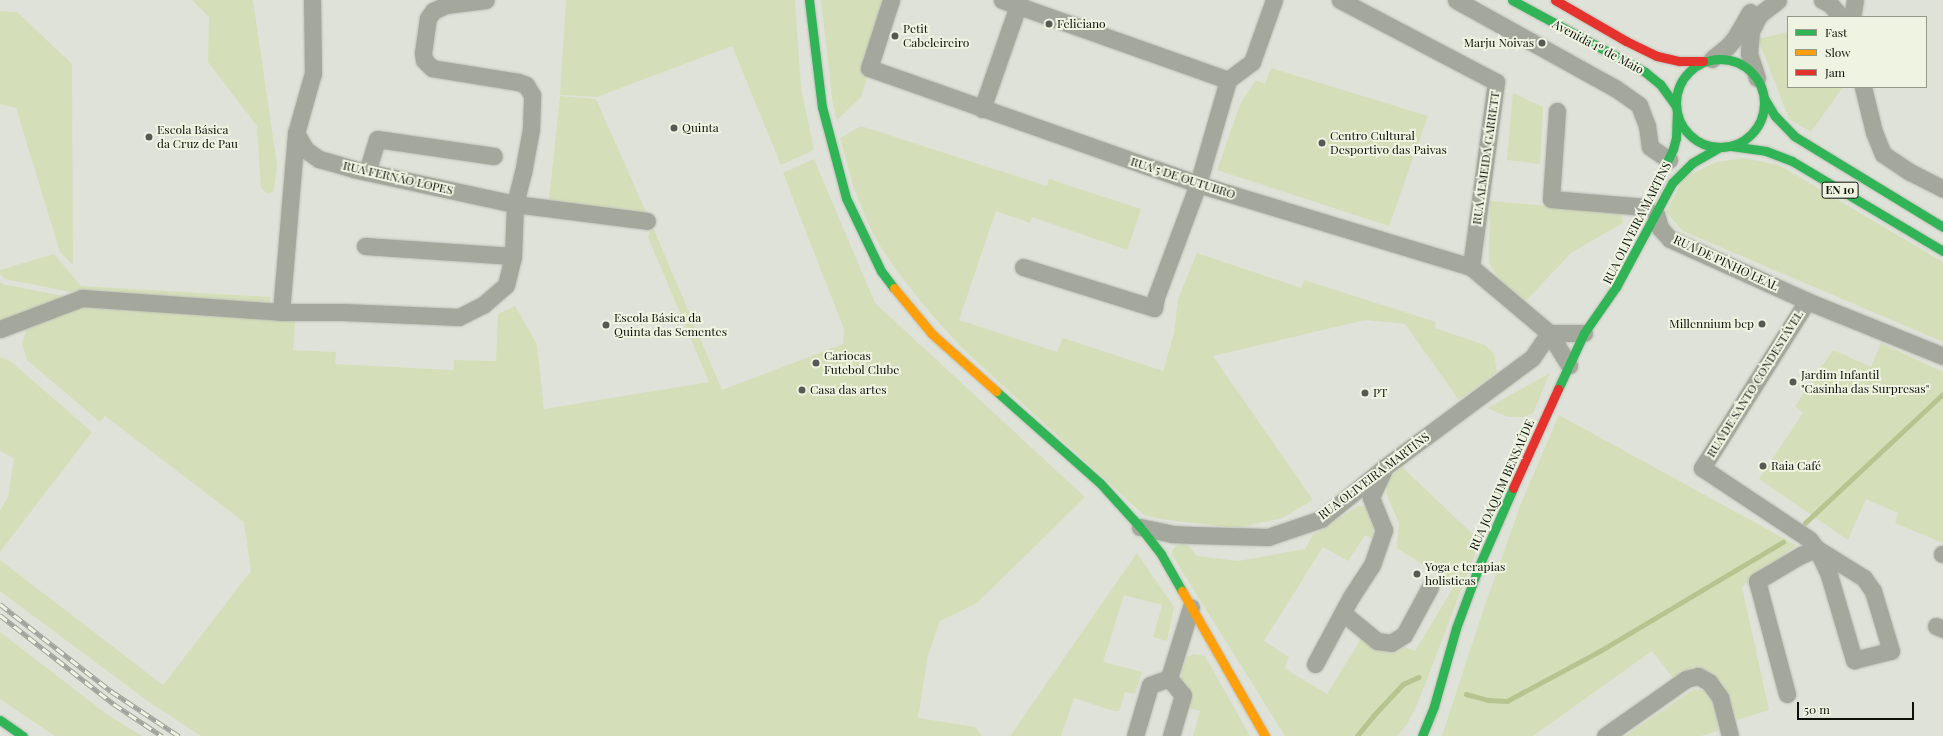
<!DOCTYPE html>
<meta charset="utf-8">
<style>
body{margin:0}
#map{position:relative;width:1943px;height:736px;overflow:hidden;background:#dfe2d8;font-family:"Playfair Display",serif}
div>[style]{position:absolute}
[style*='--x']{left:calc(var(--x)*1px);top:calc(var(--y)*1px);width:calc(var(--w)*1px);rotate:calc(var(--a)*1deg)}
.green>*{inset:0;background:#d4dfb9}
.stream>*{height:4.5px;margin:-2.25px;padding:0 2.25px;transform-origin:2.25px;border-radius:2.25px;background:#b6c58f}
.roads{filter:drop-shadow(0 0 1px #bdc0b8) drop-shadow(0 0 1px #bdc0b8)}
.street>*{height:17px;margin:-8.5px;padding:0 8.5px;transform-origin:8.5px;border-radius:8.5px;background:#a4a79c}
.fast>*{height:9px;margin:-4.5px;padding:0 4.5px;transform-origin:4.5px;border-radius:4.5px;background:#30b455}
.fast>.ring{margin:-4.5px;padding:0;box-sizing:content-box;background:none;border:9px solid #30b455;border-radius:50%}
.slow>*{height:9px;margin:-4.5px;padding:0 4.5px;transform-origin:4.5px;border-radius:4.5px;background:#ff9f0a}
.jam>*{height:9px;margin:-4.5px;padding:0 4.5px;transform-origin:4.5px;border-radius:4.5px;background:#e5322d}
.rail>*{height:4.5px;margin-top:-2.25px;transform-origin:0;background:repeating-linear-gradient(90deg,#eef4e1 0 9px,#a1a49c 0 18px);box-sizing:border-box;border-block:1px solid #a1a49c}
.dots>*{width:11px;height:11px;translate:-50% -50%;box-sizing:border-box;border:2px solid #eef4e1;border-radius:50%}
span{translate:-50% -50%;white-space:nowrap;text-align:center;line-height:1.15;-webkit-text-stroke:4px #eef4e1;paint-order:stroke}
.shield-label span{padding:1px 3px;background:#eef4e1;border:1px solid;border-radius:3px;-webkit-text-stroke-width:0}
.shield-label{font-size:11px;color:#0e100a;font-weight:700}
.poi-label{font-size:12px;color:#0e100a}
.left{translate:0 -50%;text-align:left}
.right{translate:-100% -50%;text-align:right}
.street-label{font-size:12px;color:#0e100a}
.legend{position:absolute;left:1787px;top:16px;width:140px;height:72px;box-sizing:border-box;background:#eef4e1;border:1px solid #94998b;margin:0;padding:5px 7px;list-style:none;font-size:12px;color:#0e100a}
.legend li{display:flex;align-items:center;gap:8px;height:20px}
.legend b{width:20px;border:1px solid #94998b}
.scale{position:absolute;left:1797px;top:702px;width:117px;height:18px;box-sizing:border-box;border:2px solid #0e100a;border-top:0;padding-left:5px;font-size:12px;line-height:14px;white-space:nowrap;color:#0e100a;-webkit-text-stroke:3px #eef4e1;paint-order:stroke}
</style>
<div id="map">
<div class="green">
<i style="clip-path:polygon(192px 0,253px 0,277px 165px,274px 191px,268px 194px,261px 188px,257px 126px,208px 62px,209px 17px)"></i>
<i style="clip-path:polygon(566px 0,795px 0,801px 88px,814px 150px,781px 165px,732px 46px,597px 97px,560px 95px)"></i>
<i style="clip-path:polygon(821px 0,891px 0,861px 97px,837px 120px,833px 105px)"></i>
<i style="clip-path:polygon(0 11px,17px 12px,72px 64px,73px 265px,60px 252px,16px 108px,0 104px)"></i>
<i style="clip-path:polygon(1788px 32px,1788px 87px,1843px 87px,1811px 132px,1789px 119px,1758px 39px)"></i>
<i style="clip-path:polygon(1271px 68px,1428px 116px,1389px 226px,1217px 170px,1241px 102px,1256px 80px,1265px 84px)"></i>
<i style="clip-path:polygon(1513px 93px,1543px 107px,1540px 164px,1507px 160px)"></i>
<i style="clip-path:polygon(560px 96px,596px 99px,647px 214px,549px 200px)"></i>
<i style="clip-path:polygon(861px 126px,1047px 186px,1049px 179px,1141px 209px,1127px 250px,1032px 217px,1030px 223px,996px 211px,959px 320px,1057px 352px,1063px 338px,1163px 371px,1174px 334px,1178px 299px,1197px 253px,1301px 288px,1304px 280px,1436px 322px,1435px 328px,1485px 345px,1494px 354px,1497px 372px,1459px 400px,1405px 324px,1365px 320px,1213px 356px,1313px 500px,1282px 518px,1243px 527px,1226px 527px,1161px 519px,1144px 515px,962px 348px,932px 315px,896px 270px,880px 246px,868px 223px,854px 189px,840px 138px)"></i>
<i style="clip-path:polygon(1743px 158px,1779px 165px,1943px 262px,1943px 342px,1683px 231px,1666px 212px,1684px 178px,1716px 162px)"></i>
<i style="clip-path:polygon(814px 159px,875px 303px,1085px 497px,977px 603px,940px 621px,928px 655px,918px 718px,975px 727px,982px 736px,201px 736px,149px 702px,0 591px,0 560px,163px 685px,251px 571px,244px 522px,105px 416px,100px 422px,27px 360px,22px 344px,26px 330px,30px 325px,83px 303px,295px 322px,293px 350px,336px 352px,335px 364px,453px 370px,454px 360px,496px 361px,498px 314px,515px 306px,537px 344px,544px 409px,709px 382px,648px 237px,652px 225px,722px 390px,843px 344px,844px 329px,783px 173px)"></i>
<i style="clip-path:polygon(1490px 201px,1621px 212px,1623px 223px,1571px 253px,1526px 301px,1500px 280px,1489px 263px)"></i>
<i style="clip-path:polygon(54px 254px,81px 286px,270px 297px,270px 308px,82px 294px,5px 279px,0 274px,0 270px)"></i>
<i style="clip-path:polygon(0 282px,2px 284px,73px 298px,0 327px)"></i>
<i style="clip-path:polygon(1881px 343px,1943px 372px,1943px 543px,1895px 523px,1898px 513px,1866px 499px,1848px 540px,1759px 479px,1803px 413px,1795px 406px,1833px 350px,1871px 367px)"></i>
<i style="clip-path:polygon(0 357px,10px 361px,22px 371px,92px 432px,0 552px,0 510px,8px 497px,14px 458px,0 451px)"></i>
<i style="clip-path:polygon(1550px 373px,1533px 413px,1524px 417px,1508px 417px,1487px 408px)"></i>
<i style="clip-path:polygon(1559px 415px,1796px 545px,1742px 587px,1769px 710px,1737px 720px,1722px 683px,1713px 673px,1693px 667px,1673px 678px,1652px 651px,1533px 736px,1442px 736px,1482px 614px,1520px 506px)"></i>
<i style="clip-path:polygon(1402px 467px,1480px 541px,1418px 703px,1408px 723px,1397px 736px,1285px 736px,1172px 555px,1172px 551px,1177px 545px,1185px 544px,1189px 546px,1197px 556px,1238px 561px,1305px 549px,1313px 535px,1358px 506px,1363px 506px,1366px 508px,1375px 528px,1374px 540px,1365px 535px,1348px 561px,1323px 547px,1264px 641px,1289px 657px,1284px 668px,1327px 694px,1361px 639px,1382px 652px,1395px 653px,1404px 647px,1415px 651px,1455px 585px,1397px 548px,1399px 523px,1387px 496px,1386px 486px,1391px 477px)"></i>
<i style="clip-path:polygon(1137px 553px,1174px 607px,1167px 641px,1153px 637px,1162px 605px,1124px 595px,1103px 662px,1142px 672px,1135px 694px,1125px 692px,1119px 711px,1114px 711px,1074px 698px,1061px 736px,1010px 736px)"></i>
<i style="clip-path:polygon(0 632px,108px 715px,142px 736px,55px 736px,0 699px)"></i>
<i style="clip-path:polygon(1193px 654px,1205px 656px,1250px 736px,1193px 736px,1200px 711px,1189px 708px,1191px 694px,1180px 679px,1186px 658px)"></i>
<i style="clip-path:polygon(1694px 689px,1708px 691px,1716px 710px,1718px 731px,1701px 736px,1625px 736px)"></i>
</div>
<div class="stream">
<i style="--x:1805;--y:523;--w:189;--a:-43.1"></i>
<i style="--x:1466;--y:694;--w:24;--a:15"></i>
<i style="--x:1489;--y:700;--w:18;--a:3"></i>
<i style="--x:1507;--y:701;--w:106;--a:-28.3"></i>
<i style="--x:1600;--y:651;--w:213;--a:-30.8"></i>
<i style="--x:1357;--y:736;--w:26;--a:-51"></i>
<i style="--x:1373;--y:716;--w:44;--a:-46.8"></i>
<i style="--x:1403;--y:684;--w:17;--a:-24"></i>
</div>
<div class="roads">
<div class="street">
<i style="--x:312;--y:0;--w:73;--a:89.2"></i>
<i style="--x:313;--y:73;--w:62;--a:105.8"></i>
<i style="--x:296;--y:133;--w:20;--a:60"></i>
<i style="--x:306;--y:150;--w:16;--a:35"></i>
<i style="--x:319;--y:159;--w:35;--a:16"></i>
<i style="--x:353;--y:169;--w:166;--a:12.2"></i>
<i style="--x:515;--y:204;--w:133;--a:7.3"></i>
<i style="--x:891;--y:0;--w:71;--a:107.9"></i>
<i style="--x:869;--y:68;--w:349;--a:19.4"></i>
<i style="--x:1198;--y:184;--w:285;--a:16.9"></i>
<i style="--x:1471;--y:267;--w:102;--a:40.2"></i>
<i style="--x:1549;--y:333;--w:38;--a:58"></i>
<i style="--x:1002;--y:0;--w:240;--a:19.5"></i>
<i style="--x:1340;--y:0;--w:176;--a:27.7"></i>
<i style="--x:1496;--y:82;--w:187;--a:97.7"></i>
<i style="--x:1456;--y:0;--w:182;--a:29"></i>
<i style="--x:1615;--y:88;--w:29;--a:35"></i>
<i style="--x:1639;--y:105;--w:22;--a:69"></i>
<i style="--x:1647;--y:126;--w:21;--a:82"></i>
<i style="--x:1650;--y:147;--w:23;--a:34"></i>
<i style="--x:1822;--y:0;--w:9;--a:27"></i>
<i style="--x:1830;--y:4;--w:17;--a:50"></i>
<i style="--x:1852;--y:17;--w:17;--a:-80"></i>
<i style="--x:1712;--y:59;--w:21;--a:-39"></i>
<i style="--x:1728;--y:46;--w:11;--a:-49"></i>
<i style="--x:1735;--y:38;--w:30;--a:-60"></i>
<i style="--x:1757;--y:78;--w:26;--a:-108"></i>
<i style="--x:1749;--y:53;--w:22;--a:-85"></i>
<i style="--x:1751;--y:31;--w:18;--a:-63"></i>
<i style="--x:1759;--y:15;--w:24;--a:-38"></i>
<i style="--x:1863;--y:87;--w:46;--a:76.3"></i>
<i style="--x:1874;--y:132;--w:24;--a:68"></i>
<i style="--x:1883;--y:154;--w:32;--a:34"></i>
<i style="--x:1910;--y:172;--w:37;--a:27"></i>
<i style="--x:982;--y:109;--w:115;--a:-70.8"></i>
<i style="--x:1557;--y:111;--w:88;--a:93.9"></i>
<i style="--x:1551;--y:199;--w:95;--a:4.8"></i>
<i style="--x:367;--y:172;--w:34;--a:-73"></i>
<i style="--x:377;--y:139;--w:118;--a:8.3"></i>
<i style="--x:1656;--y:214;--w:15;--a:74"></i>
<i style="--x:1660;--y:228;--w:15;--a:48"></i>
<i style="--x:1670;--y:239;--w:150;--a:24.3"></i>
<i style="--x:1807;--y:301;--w:147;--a:22"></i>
<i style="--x:365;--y:246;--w:148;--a:3.9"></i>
<i style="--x:1023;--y:267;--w:137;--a:17.4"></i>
<i style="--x:1154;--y:308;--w:11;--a:-80"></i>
<i style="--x:1156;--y:297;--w:121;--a:-69.6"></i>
<i style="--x:1198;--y:184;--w:108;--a:-73.9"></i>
<i style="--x:1228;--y:80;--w:30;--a:-37"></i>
<i style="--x:1252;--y:62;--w:66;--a:-70.5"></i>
<i style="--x:281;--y:312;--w:180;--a:-85.2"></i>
<i style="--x:0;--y:329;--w:88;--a:-20.7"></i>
<i style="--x:82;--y:298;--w:199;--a:4"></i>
<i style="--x:281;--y:312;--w:62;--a:0"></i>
<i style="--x:343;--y:312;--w:116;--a:2.5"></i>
<i style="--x:459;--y:317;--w:27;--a:-27"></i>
<i style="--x:483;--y:305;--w:30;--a:-41"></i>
<i style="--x:506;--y:285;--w:30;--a:-76"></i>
<i style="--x:513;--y:256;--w:52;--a:-87.8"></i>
<i style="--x:515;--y:204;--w:32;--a:-76"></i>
<i style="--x:523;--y:173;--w:45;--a:-79.7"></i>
<i style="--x:531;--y:129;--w:34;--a:-88"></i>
<i style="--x:532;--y:95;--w:12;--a:-121"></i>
<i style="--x:526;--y:85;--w:9;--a:-159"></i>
<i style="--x:518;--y:82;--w:87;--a:-170.8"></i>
<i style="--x:432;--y:68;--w:11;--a:-135"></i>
<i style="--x:424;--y:60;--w:7;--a:-98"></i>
<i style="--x:423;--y:53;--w:35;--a:-82"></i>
<i style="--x:428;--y:18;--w:9;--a:-54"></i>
<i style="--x:433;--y:11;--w:14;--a:-25"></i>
<i style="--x:446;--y:5;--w:40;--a:-7.1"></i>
<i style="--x:1549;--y:333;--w:35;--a:0"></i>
<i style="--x:1140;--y:527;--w:33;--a:12"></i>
<i style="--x:1172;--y:534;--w:21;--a:3"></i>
<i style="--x:1193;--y:535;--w:75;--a:1.5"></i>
<i style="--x:1268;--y:537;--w:56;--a:-18.8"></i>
<i style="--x:1321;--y:519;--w:82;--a:-39.1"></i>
<i style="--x:1385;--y:467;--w:183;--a:-36.6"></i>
<i style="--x:1532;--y:358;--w:30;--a:-56"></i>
<i style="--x:1942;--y:554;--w:1;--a:0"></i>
<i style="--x:1343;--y:613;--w:44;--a:39.5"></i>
<i style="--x:1377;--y:641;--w:14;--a:8"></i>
<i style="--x:1391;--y:643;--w:15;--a:-32"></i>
<i style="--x:1404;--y:635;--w:55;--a:-61.6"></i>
<i style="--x:1936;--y:626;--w:8;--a:23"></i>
<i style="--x:1315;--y:664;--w:76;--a:-61.8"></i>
<i style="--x:1351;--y:597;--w:38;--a:-57"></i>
<i style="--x:1372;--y:565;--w:37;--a:-71"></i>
<i style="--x:1384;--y:530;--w:35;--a:-112"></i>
<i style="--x:1371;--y:497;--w:29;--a:-65"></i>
<i style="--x:1169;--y:678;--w:74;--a:-72.8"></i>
<i style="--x:1169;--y:678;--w:22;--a:51"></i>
<i style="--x:1183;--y:695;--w:43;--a:106.3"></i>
<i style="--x:1787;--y:694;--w:117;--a:-104.9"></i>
<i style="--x:1757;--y:581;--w:51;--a:-30.6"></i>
<i style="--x:1801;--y:555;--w:17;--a:-21"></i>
<i style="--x:1817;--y:549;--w:29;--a:65"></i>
<i style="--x:1829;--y:575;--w:89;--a:73.6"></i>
<i style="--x:1854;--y:660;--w:38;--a:-14"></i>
<i style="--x:1891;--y:651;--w:63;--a:-106.7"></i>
<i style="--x:1873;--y:591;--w:16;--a:-125"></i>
<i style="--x:1864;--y:578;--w:55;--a:-148.3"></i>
<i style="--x:1817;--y:549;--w:13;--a:-129"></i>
<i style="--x:1809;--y:539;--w:128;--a:-146.4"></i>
<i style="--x:1702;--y:468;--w:197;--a:-57.8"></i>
<i style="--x:1135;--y:736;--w:53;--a:-73.6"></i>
<i style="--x:1150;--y:685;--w:20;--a:-20"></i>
<i style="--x:1605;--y:736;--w:99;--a:-35.1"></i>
<i style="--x:1686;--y:679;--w:12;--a:-14"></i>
<i style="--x:1698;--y:676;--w:13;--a:29"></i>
<i style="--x:1709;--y:682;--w:19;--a:54"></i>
<i style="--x:1720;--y:697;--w:40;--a:75.6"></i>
</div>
<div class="fast">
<i style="--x:809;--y:0;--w:108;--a:83.1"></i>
<i style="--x:822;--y:107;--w:94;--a:75.2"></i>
<i style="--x:846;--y:198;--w:81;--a:64.4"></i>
<i style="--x:881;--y:271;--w:21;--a:53"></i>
<i style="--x:1512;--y:0;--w:151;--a:28.4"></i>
<i style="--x:1645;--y:72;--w:19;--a:39"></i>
<i style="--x:1660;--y:84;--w:26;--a:54"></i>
<i class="ring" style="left:1676px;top:59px;width:79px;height:79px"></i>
<i style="--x:1764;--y:98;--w:21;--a:59"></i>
<i style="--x:1775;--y:116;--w:28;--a:46"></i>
<i style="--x:1794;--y:136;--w:175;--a:31.4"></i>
<i style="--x:1731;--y:146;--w:35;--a:8"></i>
<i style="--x:1766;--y:151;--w:28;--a:21"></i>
<i style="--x:1792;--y:161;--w:176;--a:30.8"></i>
<i style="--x:1653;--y:192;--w:47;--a:-65.1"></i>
<i style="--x:1673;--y:149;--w:11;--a:-75"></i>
<i style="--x:1676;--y:138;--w:24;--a:-88"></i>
<i style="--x:1558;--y:389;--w:62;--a:-65.1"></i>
<i style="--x:1584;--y:333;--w:56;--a:-55.2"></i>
<i style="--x:1616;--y:287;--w:118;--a:-61.7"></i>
<i style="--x:1672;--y:183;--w:28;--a:-45"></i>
<i style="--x:1692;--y:163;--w:32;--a:-30"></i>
<i style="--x:996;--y:391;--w:139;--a:41.5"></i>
<i style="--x:1100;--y:483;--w:59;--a:47.7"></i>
<i style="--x:1140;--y:527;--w:34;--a:52"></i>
<i style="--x:1161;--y:554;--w:43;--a:60.4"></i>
<i style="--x:0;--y:720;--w:28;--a:35"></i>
<i style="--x:1422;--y:736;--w:32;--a:-68"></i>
<i style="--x:1434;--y:706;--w:81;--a:-74.2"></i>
<i style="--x:1456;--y:628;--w:66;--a:-69.6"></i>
<i style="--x:1479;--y:566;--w:85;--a:-66.4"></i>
</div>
<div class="slow">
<i style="--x:894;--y:288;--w:60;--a:50.4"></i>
<i style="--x:932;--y:334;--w:86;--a:41.7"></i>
<i style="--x:1182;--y:591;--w:167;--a:60.2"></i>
</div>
<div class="jam">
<i style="--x:1555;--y:0;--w:82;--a:30"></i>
<i style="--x:1626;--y:41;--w:34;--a:26"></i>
<i style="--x:1657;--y:56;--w:23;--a:13"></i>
<i style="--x:1679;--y:61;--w:24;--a:0"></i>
<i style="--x:1513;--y:488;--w:109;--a:-65.6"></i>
</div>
</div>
<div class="rail">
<i style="--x:0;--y:604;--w:141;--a:38.1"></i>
<i style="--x:111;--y:691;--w:82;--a:33.5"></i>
<i style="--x:0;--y:615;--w:145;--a:38"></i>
<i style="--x:114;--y:704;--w:58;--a:33.7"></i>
</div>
<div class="dots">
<i style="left:1049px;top:24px;background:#575a52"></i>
<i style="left:895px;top:36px;background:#575a52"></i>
<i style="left:1542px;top:43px;background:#575a52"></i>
<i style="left:674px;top:128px;background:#575a52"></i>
<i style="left:149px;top:137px;background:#575a52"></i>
<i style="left:1322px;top:143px;background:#575a52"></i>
<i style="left:1762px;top:324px;background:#575a52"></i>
<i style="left:606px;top:325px;background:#575a52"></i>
<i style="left:816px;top:363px;background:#575a52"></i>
<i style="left:1793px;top:382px;background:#575a52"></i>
<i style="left:802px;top:390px;background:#575a52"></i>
<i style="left:1365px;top:393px;background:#575a52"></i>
<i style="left:1763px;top:466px;background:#575a52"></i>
<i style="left:1417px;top:574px;background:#575a52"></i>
</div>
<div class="shield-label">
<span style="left:1840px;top:190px">EN 10</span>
</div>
<div class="poi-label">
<span class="left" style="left:1057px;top:24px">Feliciano</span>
<span class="left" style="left:903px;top:36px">Petit<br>Cabeleireiro</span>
<span class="right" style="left:1534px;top:43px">Marju Noivas</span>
<span class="left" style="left:682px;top:128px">Quinta</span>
<span class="left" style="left:157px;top:137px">Escola Básica<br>da Cruz de Pau</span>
<span class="left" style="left:1330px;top:143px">Centro Cultural<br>Desportivo das Paivas</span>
<span class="left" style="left:614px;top:325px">Escola Básica da<br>Quinta das Sementes</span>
<span class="right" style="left:1754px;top:324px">Millennium bcp</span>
<span class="left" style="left:824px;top:363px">Cariocas<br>Futebol Clube</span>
<span class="left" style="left:1801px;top:382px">Jardim Infantil<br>"Casinha das Surpresas"</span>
<span class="left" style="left:810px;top:390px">Casa das artes</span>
<span class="left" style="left:1373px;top:393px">PT</span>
<span class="left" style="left:1771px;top:466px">Raia Café</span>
<span class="left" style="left:1425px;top:574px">Yoga e terapias<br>holisticas</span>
</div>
<div class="street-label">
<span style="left:1598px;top:47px;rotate:28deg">Avenida 1º de Maio</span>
<span style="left:1486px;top:158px;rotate:-82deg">RUA ALMEIDA GARRETT</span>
<span style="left:398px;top:178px;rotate:13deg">RUA FERNÃO LOPES</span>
<span style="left:1183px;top:178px;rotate:18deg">RUA 5 DE OUTUBRO</span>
<span style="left:1637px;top:223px;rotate:-63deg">RUA OLIVEIRA MARTINS</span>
<span style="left:1726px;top:263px;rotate:25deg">RUA DE PINHO LEAL</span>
<span style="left:1755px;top:384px;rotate:-58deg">RUA DE SANTO CONDESTÁVEL</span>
<span style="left:1374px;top:476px;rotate:-37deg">RUA OLIVEIRA MARTINS</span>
<span style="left:1502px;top:485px;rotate:-66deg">RUA JOAQUIM BENSAÚDE</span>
</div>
<ul class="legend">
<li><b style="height:5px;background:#30b455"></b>Fast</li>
<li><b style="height:5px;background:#ff9f0a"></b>Slow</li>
<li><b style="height:5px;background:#e5322d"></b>Jam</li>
</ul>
<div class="scale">50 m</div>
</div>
